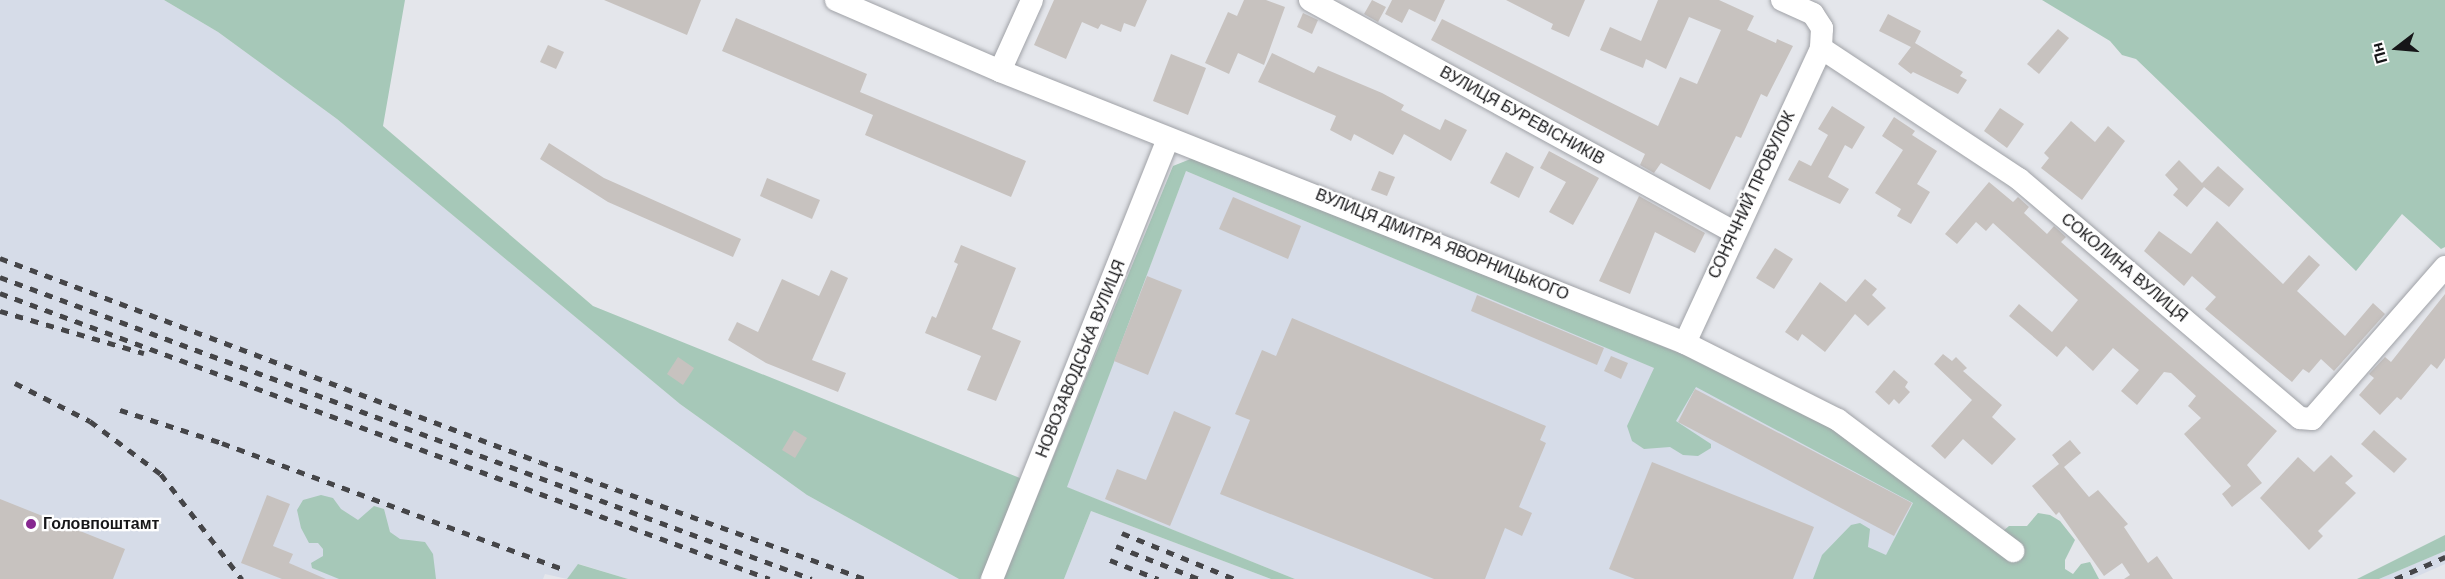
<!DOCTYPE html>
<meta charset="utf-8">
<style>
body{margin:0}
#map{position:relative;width:2445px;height:579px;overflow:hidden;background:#e4e6eb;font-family:"DM Sans",sans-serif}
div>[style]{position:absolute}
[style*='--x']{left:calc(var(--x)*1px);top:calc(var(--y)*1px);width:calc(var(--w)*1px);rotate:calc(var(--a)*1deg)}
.built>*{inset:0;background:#d6dce8}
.green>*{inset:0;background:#a6c8b8}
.building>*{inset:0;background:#c7c2bf}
.roads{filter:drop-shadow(0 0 2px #a0a2a7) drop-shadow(0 0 2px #a0a2a7)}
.minor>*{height:22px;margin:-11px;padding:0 11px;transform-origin:11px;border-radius:11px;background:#fff}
.rail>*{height:4.5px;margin-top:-2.25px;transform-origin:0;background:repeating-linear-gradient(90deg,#454548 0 8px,transparent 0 16px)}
.dots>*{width:16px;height:16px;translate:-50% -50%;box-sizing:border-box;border:3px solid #fff;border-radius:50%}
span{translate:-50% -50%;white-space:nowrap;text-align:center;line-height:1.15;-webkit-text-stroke:4.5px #fff;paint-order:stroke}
.street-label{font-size:16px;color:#161618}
.poi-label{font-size:16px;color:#161618;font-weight:700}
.left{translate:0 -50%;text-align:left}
.north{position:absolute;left:2367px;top:18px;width:60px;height:60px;-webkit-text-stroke:4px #fff;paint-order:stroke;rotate:254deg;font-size:16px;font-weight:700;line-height:24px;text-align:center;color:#161618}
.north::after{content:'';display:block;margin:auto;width:21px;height:27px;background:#161618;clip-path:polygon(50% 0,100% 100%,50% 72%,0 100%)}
</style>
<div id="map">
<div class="built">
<i style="clip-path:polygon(0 0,164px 0,218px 32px,337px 119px,680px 404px,807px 495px,959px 579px,628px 579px,579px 564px,567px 579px,545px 574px,543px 579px,0 579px)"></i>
<i style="clip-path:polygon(1186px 171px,1693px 384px,1912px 501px,1960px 579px,1295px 579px,1066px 487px)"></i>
<i style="clip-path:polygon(1091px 511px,1271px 579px,1064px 579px)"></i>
<i style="clip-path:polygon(2445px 551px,2445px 564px,2411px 579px,2379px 579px)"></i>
</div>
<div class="green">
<i style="clip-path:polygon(164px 0,405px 0,383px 126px,593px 306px,1025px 480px,980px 579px,959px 579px,807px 495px,680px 404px,337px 119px,218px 32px)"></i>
<i style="clip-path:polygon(2042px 0,2445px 0,2445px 247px,2441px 249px,2402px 214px,2356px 271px,2136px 59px,2122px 55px,2110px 41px)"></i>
<i style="clip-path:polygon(1193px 158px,1781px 394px,2003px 531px,2009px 526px,2027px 526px,2038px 513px,2050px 515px,2060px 521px,2075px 540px,2065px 560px,2065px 569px,2073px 574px,2081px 564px,2090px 562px,2099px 579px,1813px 579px,1822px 555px,1851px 525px,1860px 523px,1870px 529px,1868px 547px,1886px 555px,1913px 503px,1696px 387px,1676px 421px,1711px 444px,1711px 448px,1698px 456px,1683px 455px,1670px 447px,1644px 449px,1632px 441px,1627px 426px,1654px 368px,1186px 171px,1067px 487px,1295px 579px,1271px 579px,1091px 511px,1064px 579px,1003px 579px,1173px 166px)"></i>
<i style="clip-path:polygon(321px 495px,333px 498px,341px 509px,358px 520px,374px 506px,384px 509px,390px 532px,400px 539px,425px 542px,433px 554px,436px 579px,339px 579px,312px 568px,311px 563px,323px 556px,323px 549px,318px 543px,309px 543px,301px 528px,297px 510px,303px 500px)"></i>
<i style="clip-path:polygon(2445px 535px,2445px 551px,2379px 579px,2357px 579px)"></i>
<i style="clip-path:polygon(578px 564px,628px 579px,567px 579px)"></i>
</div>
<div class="building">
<i style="clip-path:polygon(604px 0,701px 0,687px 35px)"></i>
<i style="clip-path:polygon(1054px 0,1147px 0,1135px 27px,1124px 23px,1121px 32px,1101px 24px,1098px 29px,1082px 22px,1066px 59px,1034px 45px)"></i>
<i style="clip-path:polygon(1244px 0,1266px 0,1285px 7px,1264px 65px,1238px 53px,1229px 74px,1205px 63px,1228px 12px,1237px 16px)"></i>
<i style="clip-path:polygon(1372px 0,1386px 7px,1378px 22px,1364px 14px)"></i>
<i style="clip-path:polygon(1392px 0,1445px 0,1435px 22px,1409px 9px,1402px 23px,1385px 14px)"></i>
<i style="clip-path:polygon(1506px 0,1585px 0,1569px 37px,1551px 29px,1553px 24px)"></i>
<i style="clip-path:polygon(1658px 0,1719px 0,1754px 16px,1747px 30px,1776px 43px,1777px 39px,1793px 46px,1767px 97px,1761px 94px,1741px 138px,1736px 136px,1710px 190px,1661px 163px,1654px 173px,1640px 165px,1645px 154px,1431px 40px,1442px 19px,1658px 126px,1680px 77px,1697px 84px,1721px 30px,1689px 17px,1666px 69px,1646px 59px,1643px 68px,1600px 50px,1610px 27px,1641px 41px)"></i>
<i style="clip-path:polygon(1303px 13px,1318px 20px,1312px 34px,1297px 27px)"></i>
<i style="clip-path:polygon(1888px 14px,1921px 31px,1915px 43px,1963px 72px,1960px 76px,1967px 80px,1958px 94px,1913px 72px,1911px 74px,1898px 64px,1911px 47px,1879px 31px)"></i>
<i style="clip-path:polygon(736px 18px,867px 74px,860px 92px,1026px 161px,1011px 197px,865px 135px,873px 115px,722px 51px)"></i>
<i style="clip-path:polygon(2058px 29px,2069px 38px,2039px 74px,2027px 64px)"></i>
<i style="clip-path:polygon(548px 45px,564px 52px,556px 69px,540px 62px)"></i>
<i style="clip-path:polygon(1272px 53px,1314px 73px,1318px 66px,1382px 93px,1404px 105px,1401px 110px,1440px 130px,1445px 119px,1467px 130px,1451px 161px,1404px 134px,1393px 155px,1354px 134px,1351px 141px,1330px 130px,1336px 116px,1258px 82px)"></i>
<i style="clip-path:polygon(1171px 54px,1206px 68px,1188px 115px,1153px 101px)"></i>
<i style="clip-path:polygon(1832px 106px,1865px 127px,1852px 149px,1845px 145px,1828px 177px,1849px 189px,1840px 204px,1788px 180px,1799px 160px,1811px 166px,1828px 135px,1818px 129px)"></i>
<i style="clip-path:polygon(2000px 108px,2024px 124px,2007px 148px,1984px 131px)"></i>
<i style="clip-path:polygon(1894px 117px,1915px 131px,1912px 135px,1937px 151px,1917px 184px,1930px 192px,1911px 224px,1897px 216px,1901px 209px,1875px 193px,1903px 150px,1882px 136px)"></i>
<i style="clip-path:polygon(2071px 121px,2095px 142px,2108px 126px,2125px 141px,2082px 200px,2041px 168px,2049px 158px,2044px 153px)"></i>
<i style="clip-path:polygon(549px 143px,604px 178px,741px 239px,733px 257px,608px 202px,540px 159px)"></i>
<i style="clip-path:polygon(1549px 151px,1599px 178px,1573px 225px,1549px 212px,1566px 182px,1540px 168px)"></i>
<i style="clip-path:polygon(1506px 152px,1534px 167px,1519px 198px,1490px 183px)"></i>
<i style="clip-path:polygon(2179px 160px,2202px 183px,2218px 166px,2244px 189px,2229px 207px,2204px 187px,2187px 207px,2173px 195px,2178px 189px,2165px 175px)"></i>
<i style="clip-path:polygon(1379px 171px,1395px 177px,1387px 196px,1371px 190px)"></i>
<i style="clip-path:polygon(767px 178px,820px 200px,812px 219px,760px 196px)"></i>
<i style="clip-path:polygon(1989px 182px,2013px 202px,2018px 197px,2029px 207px,2024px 213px,2047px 234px,2054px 226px,2066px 237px,2061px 242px,2277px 431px,2247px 465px,2262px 483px,2232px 507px,2222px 494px,2231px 486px,2184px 434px,2201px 418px,2188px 406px,2196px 396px,2171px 373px,2164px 372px,2137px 405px,2121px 391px,2139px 370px,2113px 348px,2093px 371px,2066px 346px,2057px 357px,2009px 316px,2019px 304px,2052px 332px,2078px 300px,1993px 223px,1986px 231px,1976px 222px,1957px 244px,1945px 234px)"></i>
<i style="clip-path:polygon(1639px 196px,1705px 233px,1695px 253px,1655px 232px,1630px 294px,1599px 281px)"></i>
<i style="clip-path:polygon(1233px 197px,1301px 226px,1288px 259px,1219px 229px)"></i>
<i style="clip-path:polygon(2217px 221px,2283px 284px,2309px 255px,2320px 265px,2297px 291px,2345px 336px,2373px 303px,2385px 314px,2334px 371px,2321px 359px,2309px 373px,2303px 369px,2292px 382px,2205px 309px,2216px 297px,2192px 276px,2184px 286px,2144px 251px,2159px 231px,2191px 254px)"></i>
<i style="clip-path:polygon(961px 245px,1016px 268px,992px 329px,1021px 341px,996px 401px,967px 390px,981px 356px,925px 333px,932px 316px,936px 318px,958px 264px,954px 262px)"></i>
<i style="clip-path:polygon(1775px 248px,1793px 259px,1774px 289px,1756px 278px)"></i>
<i style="clip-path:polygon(831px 270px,848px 278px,812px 360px,846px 373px,838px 392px,766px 363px,728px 340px,737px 322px,758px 332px,782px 279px,819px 296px)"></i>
<i style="clip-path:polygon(1147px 276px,1182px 290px,1148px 375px,1114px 361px)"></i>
<i style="clip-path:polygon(1865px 279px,1877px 289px,1872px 295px,1886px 308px,1868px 326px,1855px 314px,1825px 352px,1802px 334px,1798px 341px,1785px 332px,1820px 282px,1846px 302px)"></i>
<i style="clip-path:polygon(2445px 294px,2445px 358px,2437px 369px,2431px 364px,2401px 400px,2397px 397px,2380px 415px,2359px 395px,2374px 378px,2369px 374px,2385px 357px,2391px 362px)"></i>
<i style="clip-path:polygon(1477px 295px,1604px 348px,1597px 365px,1471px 311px)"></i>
<i style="clip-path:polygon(1292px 318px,1546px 426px,1540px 440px,1546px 443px,1519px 507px,1532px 513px,1522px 536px,1505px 528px,1485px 579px,1434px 579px,1220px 494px,1250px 420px,1235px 414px,1262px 350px,1276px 356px)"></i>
<i style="clip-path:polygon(1943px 354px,1952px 361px,1956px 357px,1967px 368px,1963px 371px,2002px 405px,1992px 417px,2016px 439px,1992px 465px,1963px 439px,1945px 459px,1931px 446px,1972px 400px,1934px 364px)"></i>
<i style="clip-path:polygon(1611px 356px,1628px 363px,1621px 379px,1604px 371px)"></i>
<i style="clip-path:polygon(678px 357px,694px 368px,683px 385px,667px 374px)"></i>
<i style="clip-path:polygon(1894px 370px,1908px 382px,1905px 387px,1910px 392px,1899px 404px,1894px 399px,1889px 405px,1875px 392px)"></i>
<i style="clip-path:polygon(1695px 389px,1912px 503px,1894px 536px,1678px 422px)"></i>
<i style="clip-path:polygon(1174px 411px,1211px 427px,1170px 526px,1105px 499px,1117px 469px,1146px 480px)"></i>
<i style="clip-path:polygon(794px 430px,807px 438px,795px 458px,782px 450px)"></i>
<i style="clip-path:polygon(2374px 430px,2407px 459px,2394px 473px,2361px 444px)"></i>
<i style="clip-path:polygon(2070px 440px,2081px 453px,2064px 467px,2089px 497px,2098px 490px,2128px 524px,2124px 527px,2148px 563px,2157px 556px,2173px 579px,2124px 579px,2130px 575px,2122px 563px,2104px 576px,2059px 512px,2056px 515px,2032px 486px,2059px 464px,2052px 455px)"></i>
<i style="clip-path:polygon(2331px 455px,2353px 476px,2345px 483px,2356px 493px,2318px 531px,2323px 536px,2309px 550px,2260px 498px,2298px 457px,2314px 472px)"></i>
<i style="clip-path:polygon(1652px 462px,1814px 527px,1793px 579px,1635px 579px,1609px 569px)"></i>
<i style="clip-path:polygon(267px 495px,290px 504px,273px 546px,293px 554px,289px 563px,326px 579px,282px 579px,241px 563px)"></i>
<i style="clip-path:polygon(0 499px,125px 549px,113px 579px,0 579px)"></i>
</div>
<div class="roads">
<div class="minor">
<i style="--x:836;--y:0;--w:179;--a:23.4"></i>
<i style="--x:1000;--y:71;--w:737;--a:21.66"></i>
<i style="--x:1685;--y:343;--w:171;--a:26.7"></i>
<i style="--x:1838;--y:420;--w:219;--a:36.8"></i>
<i style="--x:1310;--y:0;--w:483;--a:28.7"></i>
<i style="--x:1782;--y:0;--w:34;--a:24"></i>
<i style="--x:1813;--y:14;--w:17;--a:57"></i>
<i style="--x:1822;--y:28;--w:20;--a:93"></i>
<i style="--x:1821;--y:48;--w:237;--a:33.5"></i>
<i style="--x:2019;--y:179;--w:369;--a:40.4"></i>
<i style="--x:2300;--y:418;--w:12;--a:5"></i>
<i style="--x:2312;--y:419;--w:202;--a:-48.8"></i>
<i style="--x:1000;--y:71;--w:78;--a:-65.7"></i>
<i style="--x:1685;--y:343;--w:325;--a:-65.2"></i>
<i style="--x:992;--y:579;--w:474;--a:-68.2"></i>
</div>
</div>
<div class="rail">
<i style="--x:0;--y:258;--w:577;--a:20.7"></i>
<i style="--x:540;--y:462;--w:345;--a:19.8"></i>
<i style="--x:0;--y:277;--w:866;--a:20.4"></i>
<i style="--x:0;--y:293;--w:821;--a:20.38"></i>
<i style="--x:0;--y:311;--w:150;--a:16.3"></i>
<i style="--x:15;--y:383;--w:84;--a:26.9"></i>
<i style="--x:90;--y:421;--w:89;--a:36.7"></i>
<i style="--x:161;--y:474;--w:133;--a:52.4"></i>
<i style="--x:120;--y:410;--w:107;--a:17.9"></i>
<i style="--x:222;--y:443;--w:366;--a:20.3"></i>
<i style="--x:1122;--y:533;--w:122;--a:22.2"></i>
<i style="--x:1116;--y:546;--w:89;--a:21.7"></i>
<i style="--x:1110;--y:560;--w:52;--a:21.6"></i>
<i style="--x:2395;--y:579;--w:55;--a:-23.7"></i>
</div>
<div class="dots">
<i style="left:31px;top:524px;background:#872790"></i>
</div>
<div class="street-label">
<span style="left:1522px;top:116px;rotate:29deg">ВУЛИЦЯ БУРЕВІСНИКІВ</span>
<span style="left:1752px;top:195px;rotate:-65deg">СОНЯЧНИЙ ПРОВУЛОК</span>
<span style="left:1442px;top:245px;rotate:22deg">ВУЛИЦЯ ДМИТРА ЯВОРНИЦЬКОГО</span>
<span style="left:2124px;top:268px;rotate:40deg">СОКОЛИНА ВУЛИЦЯ</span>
<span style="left:1081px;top:359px;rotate:-68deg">НОВОЗАВОДСЬКА ВУЛИЦЯ</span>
</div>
<div class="poi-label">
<span class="left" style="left:43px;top:524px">Головпоштамт</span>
</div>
<div class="north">Пн</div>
</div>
